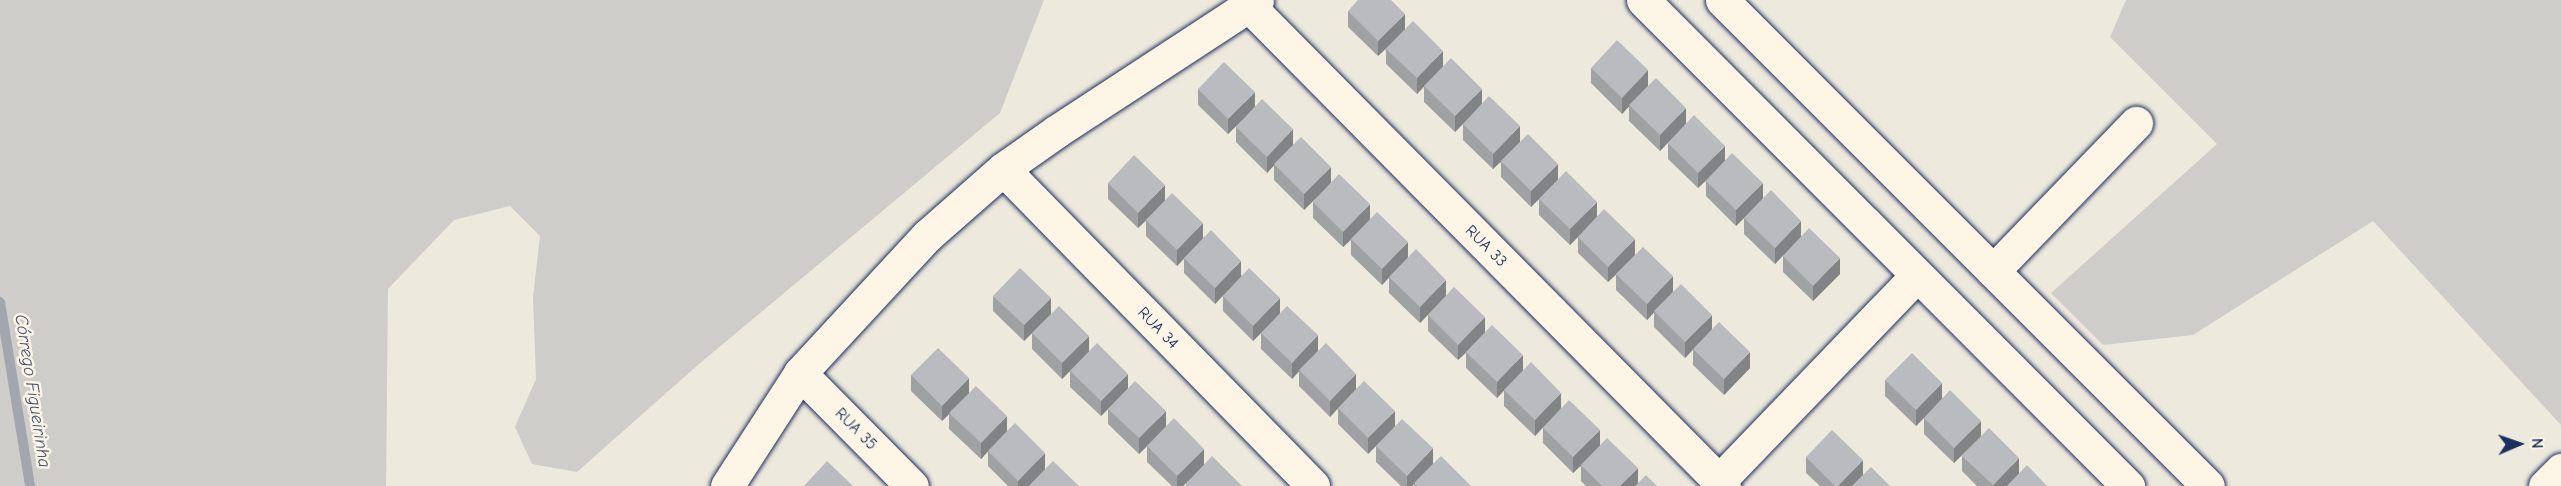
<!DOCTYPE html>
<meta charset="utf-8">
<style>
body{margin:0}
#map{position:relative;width:2561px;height:486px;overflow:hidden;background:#eee9dd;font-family:"Comic Neue",sans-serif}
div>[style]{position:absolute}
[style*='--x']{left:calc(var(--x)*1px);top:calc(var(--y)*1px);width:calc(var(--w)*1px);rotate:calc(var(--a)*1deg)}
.green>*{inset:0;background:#cfcdca}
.stream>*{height:10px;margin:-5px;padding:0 5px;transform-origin:5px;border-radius:5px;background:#a2a7af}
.roads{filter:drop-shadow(0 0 2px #1b2f5e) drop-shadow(0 0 2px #1b2f5e)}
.street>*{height:33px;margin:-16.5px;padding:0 16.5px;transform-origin:16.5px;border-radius:16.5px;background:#fcf5e5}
.secondary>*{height:33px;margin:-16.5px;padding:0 16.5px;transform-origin:16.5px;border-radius:16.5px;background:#fcf5e5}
.wall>*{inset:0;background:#a0a1a3}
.shaded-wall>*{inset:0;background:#828385}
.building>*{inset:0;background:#babbbe}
span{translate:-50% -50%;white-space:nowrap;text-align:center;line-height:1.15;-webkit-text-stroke:5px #fcf5e5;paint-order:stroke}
.street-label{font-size:16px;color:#1b2f5e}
.water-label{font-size:18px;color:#445376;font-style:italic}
.north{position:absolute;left:2489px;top:414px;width:60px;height:60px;-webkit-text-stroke:4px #fcf5e5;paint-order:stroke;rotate:88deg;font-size:16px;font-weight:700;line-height:24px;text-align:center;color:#1b2f5e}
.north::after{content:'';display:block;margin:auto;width:21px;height:27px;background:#1b2f5e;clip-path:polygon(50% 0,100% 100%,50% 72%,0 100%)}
</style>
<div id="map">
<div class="green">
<i style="clip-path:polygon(0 0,1044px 0,1000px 113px,699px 364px,577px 472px,532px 464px,515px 427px,536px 379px,533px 297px,540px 236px,510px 206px,454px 220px,388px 289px,386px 486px,0 486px)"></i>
<i style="clip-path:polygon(2126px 0,2561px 0,2561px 425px,2373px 221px,2193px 335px,2103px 345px,2051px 293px,2217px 144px,2110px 37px)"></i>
</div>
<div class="stream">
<i style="--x:0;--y:302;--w:186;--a:80.7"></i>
</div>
<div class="roads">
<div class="street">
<i style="--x:1249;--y:6;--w:675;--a:45.3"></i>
<i style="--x:1003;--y:169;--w:443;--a:45.6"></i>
<i style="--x:1993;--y:271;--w:206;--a:-46"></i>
<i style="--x:800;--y:373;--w:159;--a:45.3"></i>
<i style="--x:1719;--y:481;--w:284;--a:-46.1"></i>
<i style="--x:727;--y:486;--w:135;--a:-57.1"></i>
<i style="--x:800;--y:373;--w:188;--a:-47.2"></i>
<i style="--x:928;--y:235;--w:100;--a:-41.3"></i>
<i style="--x:1003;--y:169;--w:66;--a:-35.1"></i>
<i style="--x:1057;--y:131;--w:239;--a:-33.2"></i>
<i style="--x:2545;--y:486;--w:23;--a:-45"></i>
</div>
<div class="secondary">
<i style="--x:1643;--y:0;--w:687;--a:45.06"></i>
<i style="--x:1722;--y:0;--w:687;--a:45"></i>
</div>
</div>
<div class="wall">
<i style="clip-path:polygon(1348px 11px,1405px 29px,1750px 368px,1724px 395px,1693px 365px,1693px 349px,1685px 358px,1654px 327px,1654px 312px,1647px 320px,1616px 290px,1616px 275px,1608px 282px,1578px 253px,1578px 237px,1584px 230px,1570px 245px,1539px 215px,1539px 199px,1552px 186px,1531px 207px,1501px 177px,1501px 162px,1493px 169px,1463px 140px,1463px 124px,1469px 117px,1455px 132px,1424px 102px,1424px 86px,1417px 94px,1386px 64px,1386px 49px,1378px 56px,1348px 27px)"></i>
<i style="clip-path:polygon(1591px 68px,1648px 86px,1840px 274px,1813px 301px,1783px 272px,1783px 256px,1789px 249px,1775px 264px,1744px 234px,1744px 218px,1757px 205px,1736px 226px,1706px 196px,1706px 181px,1698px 188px,1668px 159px,1668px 143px,1674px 136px,1660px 151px,1629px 121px,1629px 106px,1622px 114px,1591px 83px)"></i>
<i style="clip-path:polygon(1198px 89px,1255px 107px,1638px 484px,1657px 486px,1586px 486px,1581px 481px,1581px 466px,1573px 473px,1543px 443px,1543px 428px,1549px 421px,1535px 436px,1504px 406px,1504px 390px,1497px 398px,1466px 368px,1466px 353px,1458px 360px,1428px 331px,1428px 315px,1441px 301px,1420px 323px,1389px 293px,1389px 277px,1382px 285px,1351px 255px,1351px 240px,1343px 247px,1313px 218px,1313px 202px,1319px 195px,1304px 210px,1274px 180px,1274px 165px,1267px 173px,1236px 142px,1236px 127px,1249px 114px,1228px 134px,1198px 105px)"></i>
<i style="clip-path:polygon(1108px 183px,1165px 200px,1433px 464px,1471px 486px,1414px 486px,1414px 484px,1412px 486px,1401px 486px,1376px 462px,1376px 446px,1368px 454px,1338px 424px,1338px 408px,1330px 417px,1299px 386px,1299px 371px,1292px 379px,1261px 349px,1261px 333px,1253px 341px,1223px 311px,1223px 296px,1235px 283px,1215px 304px,1184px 273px,1184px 258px,1177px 266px,1146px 236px,1146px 221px,1138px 228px,1108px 199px)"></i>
<i style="clip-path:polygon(993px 296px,1051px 314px,1204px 464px,1242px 486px,1186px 486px,1186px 484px,1192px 477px,1183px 486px,1172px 486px,1147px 462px,1147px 446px,1139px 454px,1108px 424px,1108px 409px,1101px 416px,1070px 387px,1070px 371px,1083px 358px,1062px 379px,1032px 349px,1032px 333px,1024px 341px,993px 311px)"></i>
<i style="clip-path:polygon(911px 375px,969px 393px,1045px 469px,1079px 486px,1008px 486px,988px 466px,988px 451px,981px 459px,949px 429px,949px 414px,942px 421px,911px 391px)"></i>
<i style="clip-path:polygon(1885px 380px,1942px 399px,2019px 473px,2047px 486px,1977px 486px,1962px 471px,1962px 456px,1975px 442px,1954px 463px,1924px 434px,1924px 418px,1916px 426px,1885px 396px)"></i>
<i style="clip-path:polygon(1806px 457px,1863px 475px,1890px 486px,1820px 486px,1806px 473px)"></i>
</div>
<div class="shaded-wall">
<i style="clip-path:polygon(1405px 14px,1405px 29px,1378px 56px,1378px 41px)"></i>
<i style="clip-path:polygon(1443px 51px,1443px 67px,1417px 94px,1417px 78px)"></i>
<i style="clip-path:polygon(1648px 70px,1648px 86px,1622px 114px,1622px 98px)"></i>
<i style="clip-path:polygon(1482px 89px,1482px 105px,1455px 132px,1455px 116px)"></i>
<i style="clip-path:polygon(1255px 92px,1255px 107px,1228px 134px,1228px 119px)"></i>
<i style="clip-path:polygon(1686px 108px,1686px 124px,1660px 151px,1660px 135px)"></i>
<i style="clip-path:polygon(1520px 126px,1520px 142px,1493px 169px,1493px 154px)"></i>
<i style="clip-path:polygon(1293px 129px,1293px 145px,1267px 173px,1267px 157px)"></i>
<i style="clip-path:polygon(1725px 146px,1725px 161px,1698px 188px,1698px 173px)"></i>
<i style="clip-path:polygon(1558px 164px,1558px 180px,1531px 207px,1531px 191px)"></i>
<i style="clip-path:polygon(1331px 167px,1331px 183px,1304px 210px,1304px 194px)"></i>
<i style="clip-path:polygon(1763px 183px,1763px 199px,1736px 226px,1736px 210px)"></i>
<i style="clip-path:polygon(1165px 185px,1165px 201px,1138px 228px,1138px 213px)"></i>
<i style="clip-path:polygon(1597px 202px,1597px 218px,1570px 245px,1570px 229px)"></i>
<i style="clip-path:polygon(1370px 204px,1370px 220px,1343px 247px,1343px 232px)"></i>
<i style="clip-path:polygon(1801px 221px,1801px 237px,1775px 264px,1775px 248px)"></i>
<i style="clip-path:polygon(1203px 223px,1203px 239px,1177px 266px,1177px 250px)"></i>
<i style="clip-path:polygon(1635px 239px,1635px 255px,1608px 282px,1608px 267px)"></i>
<i style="clip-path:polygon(1408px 242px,1408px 258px,1382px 285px,1382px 269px)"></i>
<i style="clip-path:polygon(1840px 258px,1840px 274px,1813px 301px,1813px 286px)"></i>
<i style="clip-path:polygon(1241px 261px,1241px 277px,1215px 304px,1215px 288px)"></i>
<i style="clip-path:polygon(1673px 276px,1673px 292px,1647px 320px,1647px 304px)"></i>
<i style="clip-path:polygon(1446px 280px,1446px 296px,1420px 323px,1420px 307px)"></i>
<i style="clip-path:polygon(1051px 298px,1051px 314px,1024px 341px,1024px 325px)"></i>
<i style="clip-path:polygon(1280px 298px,1280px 314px,1253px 341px,1253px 326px)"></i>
<i style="clip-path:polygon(1712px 315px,1712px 330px,1685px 358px,1685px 342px)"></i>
<i style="clip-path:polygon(1485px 317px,1485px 333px,1458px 360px,1458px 345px)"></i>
<i style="clip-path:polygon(1318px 335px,1318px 351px,1292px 379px,1292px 363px)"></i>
<i style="clip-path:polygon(1089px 336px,1089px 352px,1062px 379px,1062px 363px)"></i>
<i style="clip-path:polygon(1750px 352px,1750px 368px,1724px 395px,1724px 379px)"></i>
<i style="clip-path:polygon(1523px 355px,1523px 371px,1497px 398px,1497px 382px)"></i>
<i style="clip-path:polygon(1128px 374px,1128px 389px,1101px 416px,1101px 401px)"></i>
<i style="clip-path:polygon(1356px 374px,1356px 389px,1330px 417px,1330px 401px)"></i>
<i style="clip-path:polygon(969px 378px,969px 394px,942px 421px,942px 406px)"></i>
<i style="clip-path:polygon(1942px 383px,1942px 399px,1916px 426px,1916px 410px)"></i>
<i style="clip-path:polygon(1561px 393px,1561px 408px,1535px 436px,1535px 420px)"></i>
<i style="clip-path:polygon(1166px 411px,1166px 427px,1139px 454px,1139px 438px)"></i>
<i style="clip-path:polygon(1395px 411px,1395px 427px,1368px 454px,1368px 438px)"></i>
<i style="clip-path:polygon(1007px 416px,1007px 431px,981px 459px,981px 443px)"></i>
<i style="clip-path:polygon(1981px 421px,1981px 436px,1954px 463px,1954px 448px)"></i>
<i style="clip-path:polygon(1600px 430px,1600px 446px,1573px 473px,1573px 457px)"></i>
<i style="clip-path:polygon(1433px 448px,1433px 464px,1412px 486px,1407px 486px,1407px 476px)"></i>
<i style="clip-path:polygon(1204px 449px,1204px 465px,1183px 486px,1177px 486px,1177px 476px)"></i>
<i style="clip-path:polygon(1045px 453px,1045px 469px,1029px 486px,1018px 486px,1018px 481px)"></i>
<i style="clip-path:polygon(2019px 458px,2019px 474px,2007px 486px,1993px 486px)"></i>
<i style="clip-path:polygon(1863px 460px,1863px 475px,1853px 486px,1838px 486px)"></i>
<i style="clip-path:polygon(1638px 468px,1638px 484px,1636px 486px,1620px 486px)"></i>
</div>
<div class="building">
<i style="clip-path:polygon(1358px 0,1391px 0,1405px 14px,1378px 41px,1348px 11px)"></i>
<i style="clip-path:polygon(1413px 21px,1443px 51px,1417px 78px,1386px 49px)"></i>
<i style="clip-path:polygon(1617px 40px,1648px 70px,1622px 98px,1591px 68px)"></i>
<i style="clip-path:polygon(1451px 58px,1482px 89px,1455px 116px,1424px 86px)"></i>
<i style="clip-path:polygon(1224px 62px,1255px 92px,1228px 119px,1198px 89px)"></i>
<i style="clip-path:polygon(1656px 78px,1686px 108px,1660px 135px,1629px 105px)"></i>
<i style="clip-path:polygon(1489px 96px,1520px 126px,1493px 154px,1463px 124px)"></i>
<i style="clip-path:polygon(1262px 99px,1293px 129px,1267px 157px,1236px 127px)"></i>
<i style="clip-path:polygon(1694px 115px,1725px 146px,1698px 173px,1668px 143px)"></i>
<i style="clip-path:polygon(1528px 134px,1558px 164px,1531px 191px,1501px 161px)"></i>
<i style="clip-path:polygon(1301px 137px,1331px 167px,1304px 194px,1274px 164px)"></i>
<i style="clip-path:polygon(1732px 153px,1763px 183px,1736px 210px,1706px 181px)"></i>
<i style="clip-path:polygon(1134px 155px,1165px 185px,1138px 213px,1108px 183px)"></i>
<i style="clip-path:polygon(1566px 171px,1597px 202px,1570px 229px,1539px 199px)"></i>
<i style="clip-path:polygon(1339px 174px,1370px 204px,1343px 232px,1313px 202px)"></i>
<i style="clip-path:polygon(1771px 190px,1801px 221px,1775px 248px,1744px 218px)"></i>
<i style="clip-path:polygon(1172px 193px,1203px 223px,1177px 250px,1146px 220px)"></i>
<i style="clip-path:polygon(1604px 209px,1635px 239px,1608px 267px,1578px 237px)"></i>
<i style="clip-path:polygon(1377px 212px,1408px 242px,1382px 269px,1351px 239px)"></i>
<i style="clip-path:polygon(1809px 228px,1840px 258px,1813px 286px,1783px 256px)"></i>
<i style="clip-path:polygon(1211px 230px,1241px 261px,1215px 288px,1184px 258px)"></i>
<i style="clip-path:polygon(1643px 247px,1673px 276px,1647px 304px,1616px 274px)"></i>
<i style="clip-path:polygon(1416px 249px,1446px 280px,1420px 307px,1389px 277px)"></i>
<i style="clip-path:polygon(1020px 268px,1051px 298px,1024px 325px,993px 296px)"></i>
<i style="clip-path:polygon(1249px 268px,1280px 298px,1253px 326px,1223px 296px)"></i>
<i style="clip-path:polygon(1681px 284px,1712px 315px,1685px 342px,1654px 311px)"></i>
<i style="clip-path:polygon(1454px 287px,1485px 317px,1458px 345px,1428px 315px)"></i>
<i style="clip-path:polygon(1059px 306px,1089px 336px,1062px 363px,1032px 333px)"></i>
<i style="clip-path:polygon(1287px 306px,1318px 335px,1292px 363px,1261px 333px)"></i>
<i style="clip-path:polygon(1719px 322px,1750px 352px,1724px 379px,1693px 349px)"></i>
<i style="clip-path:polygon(1492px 325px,1523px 355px,1497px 382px,1466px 352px)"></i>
<i style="clip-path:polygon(1097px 343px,1128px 374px,1101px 401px,1070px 371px)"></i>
<i style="clip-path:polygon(1326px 343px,1356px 374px,1330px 401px,1299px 370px)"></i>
<i style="clip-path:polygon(938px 348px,969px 378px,942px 406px,911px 375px)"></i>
<i style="clip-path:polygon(1912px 353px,1942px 383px,1916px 410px,1885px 380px)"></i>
<i style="clip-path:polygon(1531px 362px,1561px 393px,1535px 420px,1504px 390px)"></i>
<i style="clip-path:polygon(1135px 381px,1166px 411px,1139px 438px,1108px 409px)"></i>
<i style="clip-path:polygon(1364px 381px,1395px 411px,1368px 438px,1338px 408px)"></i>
<i style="clip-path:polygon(976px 386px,1007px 416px,981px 443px,949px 413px)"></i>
<i style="clip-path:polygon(1950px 390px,1981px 421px,1954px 448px,1924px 418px)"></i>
<i style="clip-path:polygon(1569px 400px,1600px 430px,1573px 457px,1543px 428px)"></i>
<i style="clip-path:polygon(1174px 418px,1204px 449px,1177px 476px,1147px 446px)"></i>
<i style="clip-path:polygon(1402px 419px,1433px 448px,1407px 476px,1376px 446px)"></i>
<i style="clip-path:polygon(1015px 423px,1045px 453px,1018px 481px,988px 451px)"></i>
<i style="clip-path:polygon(1989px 428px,2019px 458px,1993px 485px,1962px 456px)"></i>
<i style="clip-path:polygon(1832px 430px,1863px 460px,1838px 486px,1835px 486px,1806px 457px)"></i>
<i style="clip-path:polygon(1607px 438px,1638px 468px,1620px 486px,1602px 486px,1581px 465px)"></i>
<i style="clip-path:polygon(1212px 456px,1242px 486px,1188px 486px,1186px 484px)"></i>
<i style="clip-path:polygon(1441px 456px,1471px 486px,1417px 486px,1414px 483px)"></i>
<i style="clip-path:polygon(827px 461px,853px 486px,804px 486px)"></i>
<i style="clip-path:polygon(1053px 461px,1079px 486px,1029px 486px)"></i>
<i style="clip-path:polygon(2027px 465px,2047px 486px,2007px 486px)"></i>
<i style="clip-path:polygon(1871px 467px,1890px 486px,1852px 486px)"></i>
<i style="clip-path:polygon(1646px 475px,1657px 486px,1635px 486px)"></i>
</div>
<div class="street-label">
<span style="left:1486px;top:246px;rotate:45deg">RUA 33</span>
<span style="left:1158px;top:328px;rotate:46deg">RUA 34</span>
<span style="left:856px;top:429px;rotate:45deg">RUA 35</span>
</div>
<div class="water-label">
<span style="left:32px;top:391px;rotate:81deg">Córrego Figueirinha</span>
</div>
<div class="north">N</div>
</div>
